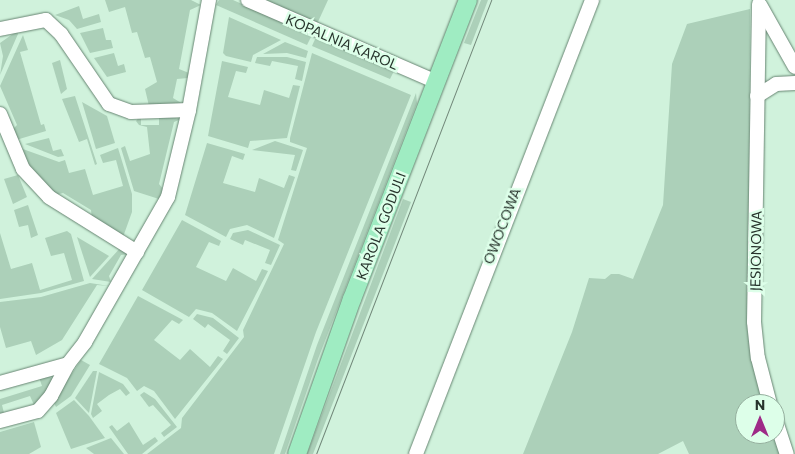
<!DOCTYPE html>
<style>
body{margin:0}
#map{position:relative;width:795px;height:454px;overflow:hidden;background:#d0f2dc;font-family:Commissioner,sans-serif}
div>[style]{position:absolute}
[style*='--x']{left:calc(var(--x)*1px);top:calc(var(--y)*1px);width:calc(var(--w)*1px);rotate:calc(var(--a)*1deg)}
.green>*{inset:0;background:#acd0b9}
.roads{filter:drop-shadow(0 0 1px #678572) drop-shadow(0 0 1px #678572)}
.minor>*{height:14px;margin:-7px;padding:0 7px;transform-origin:7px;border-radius:7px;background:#fff}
.major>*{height:18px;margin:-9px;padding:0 9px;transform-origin:9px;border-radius:9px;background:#9fecc2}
.tram>*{height:1px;margin:-0.5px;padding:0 0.5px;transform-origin:0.5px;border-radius:0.5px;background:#72887a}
span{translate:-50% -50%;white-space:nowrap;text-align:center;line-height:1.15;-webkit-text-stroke:5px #ddffe9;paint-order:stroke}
.street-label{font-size:14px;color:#27342c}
.north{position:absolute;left:735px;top:394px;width:50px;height:50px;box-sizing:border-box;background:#ddffe9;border:1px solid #94ae9d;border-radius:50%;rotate:0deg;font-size:14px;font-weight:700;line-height:20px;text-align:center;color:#27342c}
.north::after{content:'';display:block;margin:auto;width:18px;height:22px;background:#9e2b87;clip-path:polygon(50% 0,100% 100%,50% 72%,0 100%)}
</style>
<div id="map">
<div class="green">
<i style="clip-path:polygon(105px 0,191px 0,201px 5px,190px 10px,179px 69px,189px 73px,188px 78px,177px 79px,173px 98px,183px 104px,149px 106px,145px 89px,157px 82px,150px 57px,145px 58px,137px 32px,132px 33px,125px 7px,109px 12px)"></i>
<i style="clip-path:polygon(219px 0,233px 0,312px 35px,307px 45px,216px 5px)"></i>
<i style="clip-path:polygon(262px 0,328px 0,317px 24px)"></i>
<i style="clip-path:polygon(481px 0,488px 0,471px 45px,464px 43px)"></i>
<i style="clip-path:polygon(79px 6px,83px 19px,99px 14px,101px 22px,77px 29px,69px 20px,55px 15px)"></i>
<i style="clip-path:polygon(750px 9px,749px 336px,764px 404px,745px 404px,745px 434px,773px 434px,780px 454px,689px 454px,683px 441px,658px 454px,523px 454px,572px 332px,589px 278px,605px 279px,611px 274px,619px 274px,633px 279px,663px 205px,672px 64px,687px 24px)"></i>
<i style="clip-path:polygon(229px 17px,281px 40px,253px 55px,251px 62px,226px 56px,223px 53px)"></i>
<i style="clip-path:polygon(103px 28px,106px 40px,111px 40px,113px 48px,90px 53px,80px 33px)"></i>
<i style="clip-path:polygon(17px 31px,18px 34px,0 75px,3px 56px,0 43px)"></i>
<i style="clip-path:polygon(23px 35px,28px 50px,20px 52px,41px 125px,44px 124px,46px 131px,16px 140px,12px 130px,17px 125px,0 86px)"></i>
<i style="clip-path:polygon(316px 37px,394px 71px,390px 79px,312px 46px)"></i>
<i style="clip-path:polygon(285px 42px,308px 51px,306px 58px,287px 53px,263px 54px)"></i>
<i style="clip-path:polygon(114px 53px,118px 66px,124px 64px,126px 72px,107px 77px,94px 58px)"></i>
<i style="clip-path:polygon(312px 53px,411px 95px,316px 332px,274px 454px,147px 454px,181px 428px,182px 418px,244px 337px,243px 330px,284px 244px,278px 240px,307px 148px,290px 142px,290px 138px)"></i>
<i style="clip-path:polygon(257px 57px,287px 57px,306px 62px,302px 81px,295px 79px,298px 66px,272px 61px,270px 66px,255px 63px)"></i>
<i style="clip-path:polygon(60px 60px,67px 89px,61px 94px,52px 63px)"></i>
<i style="clip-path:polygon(222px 61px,248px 67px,246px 73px,236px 71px,228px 97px,260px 105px,264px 90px,289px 98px,293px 85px,300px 86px,287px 138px,250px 141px,248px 148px,208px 136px)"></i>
<i style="clip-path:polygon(416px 93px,417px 103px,318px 359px,285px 454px,280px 454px,317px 345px)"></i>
<i style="clip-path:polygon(75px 96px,97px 164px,95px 165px,87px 139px,79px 142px,62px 99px)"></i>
<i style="clip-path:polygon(82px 102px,107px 116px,115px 143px,96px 149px)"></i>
<i style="clip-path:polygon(141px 115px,141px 125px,159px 125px,159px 115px,181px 119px,174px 122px,159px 184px,163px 189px,159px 199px,134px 191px,121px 148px,125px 146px,130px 161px,150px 154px,147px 127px,139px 125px,136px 121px)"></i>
<i style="clip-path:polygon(49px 138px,53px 151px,61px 149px,64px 156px,58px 157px,25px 144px)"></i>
<i style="clip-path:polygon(275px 141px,303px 150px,296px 171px,291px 170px,295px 155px,252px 150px)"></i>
<i style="clip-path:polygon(207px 143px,245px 154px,243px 160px,232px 156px,223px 183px,255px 192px,259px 178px,284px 188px,289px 175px,295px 177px,274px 238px,247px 225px,230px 229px,226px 237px,185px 215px)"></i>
<i style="clip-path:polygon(20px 148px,59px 162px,65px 160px,69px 173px,85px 169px,93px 195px,123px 186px,116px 160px,103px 163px,100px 155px,118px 148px,132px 194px,132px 212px,123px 237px,92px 219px,91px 210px,63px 193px,55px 195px,29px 168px)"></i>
<i style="clip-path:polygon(18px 175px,27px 197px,13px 204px,4px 179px)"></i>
<i style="clip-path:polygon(403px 199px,411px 202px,313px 454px,307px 454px)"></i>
<i style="clip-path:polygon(28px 205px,38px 235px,31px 238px,28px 225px,19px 227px,14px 210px)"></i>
<i style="clip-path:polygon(182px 220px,221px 241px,219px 246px,209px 242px,196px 267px,226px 281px,233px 268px,256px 281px,262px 269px,268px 271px,237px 331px,212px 313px,196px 309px,189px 317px,142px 290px)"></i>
<i style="clip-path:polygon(248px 230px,280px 245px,271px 265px,265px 263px,270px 250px,245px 240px,243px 245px,230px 239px,233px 233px)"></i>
<i style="clip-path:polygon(67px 231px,71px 234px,84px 281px,41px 293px,0 299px,0 233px,11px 269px,32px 263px,40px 290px,72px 280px,64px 253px,51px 256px,45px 238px)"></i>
<i style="clip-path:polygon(77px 237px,109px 256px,90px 277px)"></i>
<i style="clip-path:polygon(121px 247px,128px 254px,121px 255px,109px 276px,111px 282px,92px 279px)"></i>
<i style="clip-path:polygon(90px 283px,109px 286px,97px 285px,62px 340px,36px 355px,31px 341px,6px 348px,0 327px,0 302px,41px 297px)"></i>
<i style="clip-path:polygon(138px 296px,183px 320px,179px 324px,172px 320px,154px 340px,180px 360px,190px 349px,210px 367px,218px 356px,223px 359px,175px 419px,154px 391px,144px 386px,137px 391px,127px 378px,99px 364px)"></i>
<i style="clip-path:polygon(197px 314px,213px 318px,239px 338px,227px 354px,223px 351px,230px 340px,208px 324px,205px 328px,193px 319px)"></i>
<i style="clip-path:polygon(81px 360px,90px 365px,71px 396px,56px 407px,53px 401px)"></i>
<i style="clip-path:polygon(93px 371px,97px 371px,89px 413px,75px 398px)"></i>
<i style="clip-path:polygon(99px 372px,123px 384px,130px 393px,126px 396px,120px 389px,109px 395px,97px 404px,102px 411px,93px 418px,91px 414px)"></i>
<i style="clip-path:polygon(46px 374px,54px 380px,53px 385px,34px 405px,30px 396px,2px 405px,4px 413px,0 416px,0 399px,42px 386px,39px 377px)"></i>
<i style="clip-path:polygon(144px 392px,155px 399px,177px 427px,164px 437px,161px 433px,171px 425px,153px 405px,149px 407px,140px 395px)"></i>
<i style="clip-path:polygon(74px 400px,89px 416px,105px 438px,71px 449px,56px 413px)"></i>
<i style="clip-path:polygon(34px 422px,41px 447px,29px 454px,0 454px,0 432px)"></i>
<i style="clip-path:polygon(129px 422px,143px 445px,155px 437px,158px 441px,142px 454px,128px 454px,109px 427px,112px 425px,117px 431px)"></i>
<i style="clip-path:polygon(111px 438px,124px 454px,94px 454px,86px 448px)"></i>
</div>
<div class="roads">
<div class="minor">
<i style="--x:248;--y:0;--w:206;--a:23.5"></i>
<i style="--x:759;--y:4;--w:318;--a:90.9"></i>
<i style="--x:754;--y:322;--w:36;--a:84"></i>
<i style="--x:758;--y:358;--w:48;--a:75.4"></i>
<i style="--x:760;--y:5;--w:71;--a:60.6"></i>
<i style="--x:0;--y:29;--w:47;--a:-11.1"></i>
<i style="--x:46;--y:20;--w:21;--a:43"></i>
<i style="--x:61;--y:34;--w:85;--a:55.6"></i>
<i style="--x:109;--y:104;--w:23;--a:20"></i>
<i style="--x:131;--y:112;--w:58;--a:-2"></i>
<i style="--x:757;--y:96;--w:22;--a:-32"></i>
<i style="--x:776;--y:84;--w:19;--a:-3"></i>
<i style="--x:0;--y:114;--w:60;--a:67.3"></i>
<i style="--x:23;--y:169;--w:38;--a:47"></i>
<i style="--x:49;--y:197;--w:104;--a:32"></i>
<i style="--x:0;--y:383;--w:71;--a:-15.6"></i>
<i style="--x:68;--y:364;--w:28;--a:-52"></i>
<i style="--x:85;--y:342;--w:167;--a:-60.2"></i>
<i style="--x:168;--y:197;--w:89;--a:-76.4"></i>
<i style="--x:189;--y:110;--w:112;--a:-79.7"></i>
<i style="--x:775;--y:418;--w:38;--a:72"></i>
<i style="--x:0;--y:421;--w:39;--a:-15"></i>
<i style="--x:38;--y:411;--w:20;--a:-49"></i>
<i style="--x:51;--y:396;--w:36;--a:-62"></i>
<i style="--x:416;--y:454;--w:487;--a:-68.8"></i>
</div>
<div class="major">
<i style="--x:297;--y:454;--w:164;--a:-70.5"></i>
<i style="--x:352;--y:299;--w:321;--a:-68.8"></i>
</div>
</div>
<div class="tram">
<i style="--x:316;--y:454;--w:487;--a:-68.9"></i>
</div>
<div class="street-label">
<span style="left:342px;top:42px;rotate:23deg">KOPALNIA KAROL</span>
<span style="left:381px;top:226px;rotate:-69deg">KAROLA GODULI</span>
<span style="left:502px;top:226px;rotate:-69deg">OWOCOWA</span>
<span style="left:756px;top:251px;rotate:-89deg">JESIONOWA</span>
</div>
<div class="north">N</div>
</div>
